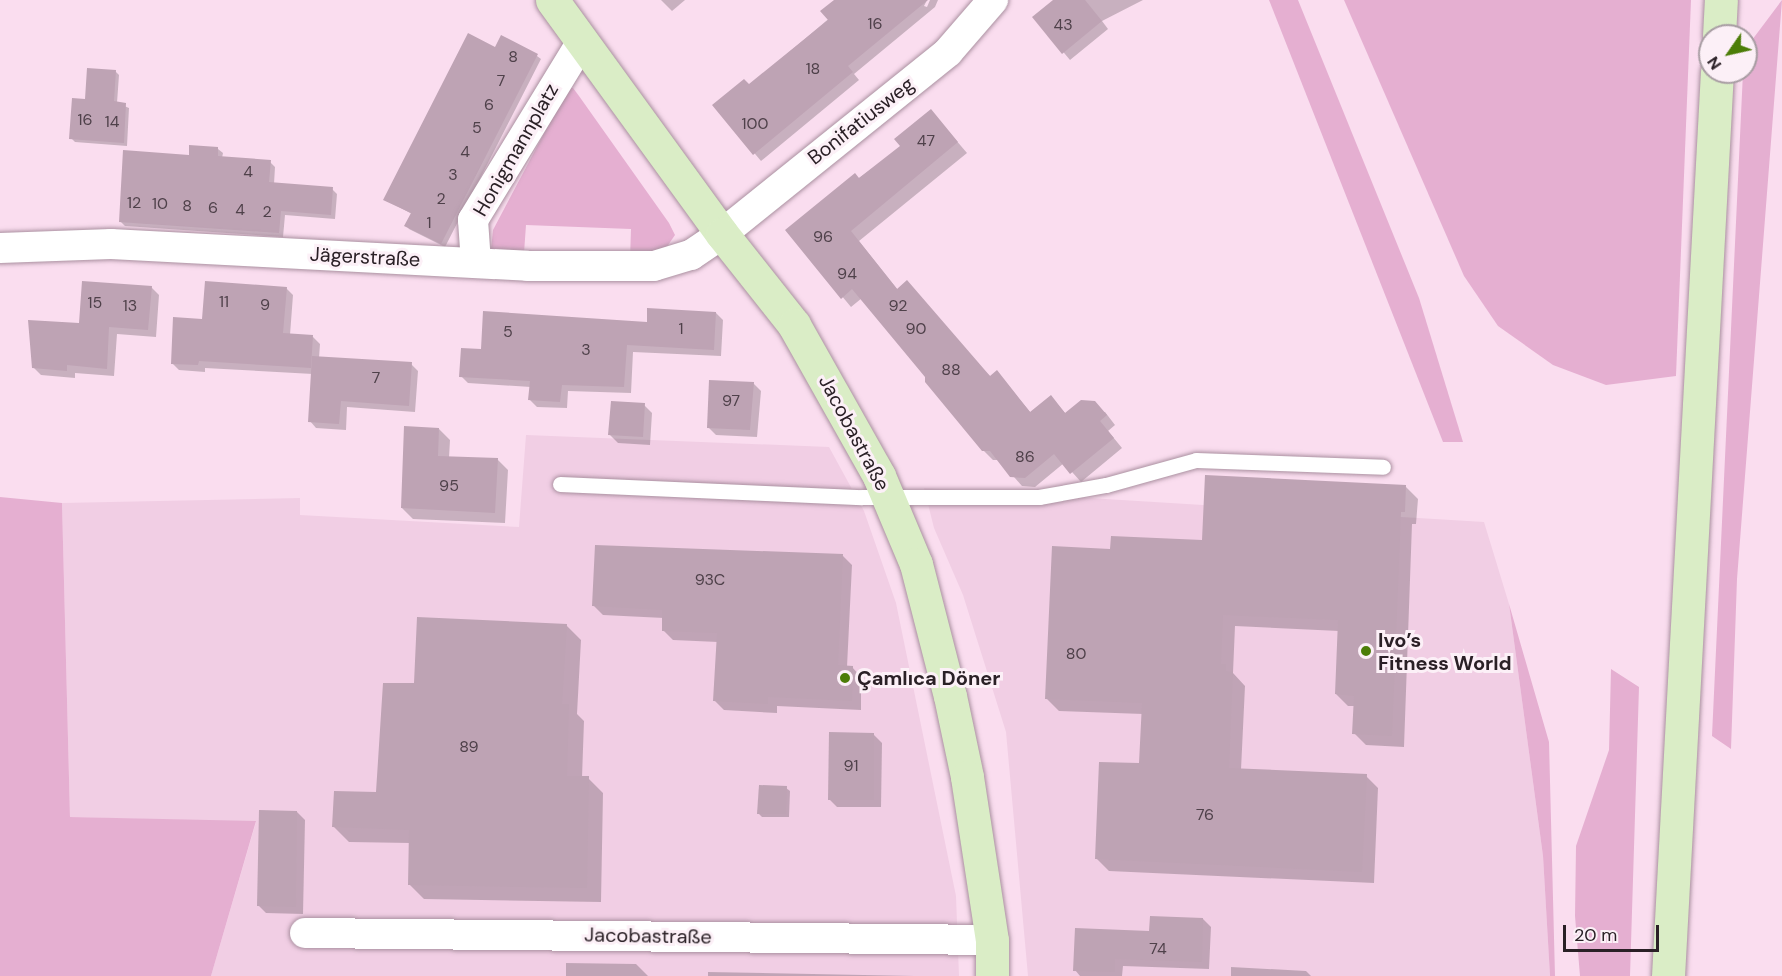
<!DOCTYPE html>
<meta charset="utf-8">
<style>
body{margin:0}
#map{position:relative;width:1782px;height:976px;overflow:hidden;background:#faddef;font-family:"DM Sans",sans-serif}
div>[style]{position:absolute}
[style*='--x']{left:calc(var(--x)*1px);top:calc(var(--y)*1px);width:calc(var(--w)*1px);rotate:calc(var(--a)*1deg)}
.built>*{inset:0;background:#f1cee4}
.green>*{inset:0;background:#e5afd1}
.shadow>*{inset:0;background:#0003}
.building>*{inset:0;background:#bea3b4}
.roads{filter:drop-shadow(0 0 2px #aa90a0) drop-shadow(0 0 2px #aa90a0)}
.lane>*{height:15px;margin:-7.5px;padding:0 7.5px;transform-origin:7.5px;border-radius:7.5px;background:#fff}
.street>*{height:30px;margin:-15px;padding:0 15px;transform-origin:15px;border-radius:15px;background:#fff}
.secondary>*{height:33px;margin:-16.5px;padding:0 16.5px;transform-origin:16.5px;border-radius:16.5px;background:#daedc6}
.dots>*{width:16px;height:16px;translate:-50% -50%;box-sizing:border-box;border:3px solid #fcf0f7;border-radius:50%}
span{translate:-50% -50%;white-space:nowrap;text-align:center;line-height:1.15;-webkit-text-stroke:6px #fcf0f7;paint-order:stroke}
.number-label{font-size:16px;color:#4f414a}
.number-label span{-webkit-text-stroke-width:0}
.street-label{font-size:20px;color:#2a2026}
.poi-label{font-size:20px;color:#2a2026;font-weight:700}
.left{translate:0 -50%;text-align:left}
.north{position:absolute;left:1698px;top:24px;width:60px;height:60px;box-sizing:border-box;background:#fcf0f7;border:2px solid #a89da3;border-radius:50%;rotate:236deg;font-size:16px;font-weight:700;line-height:24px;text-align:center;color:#2a2026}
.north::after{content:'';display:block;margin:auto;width:21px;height:27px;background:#4c7d08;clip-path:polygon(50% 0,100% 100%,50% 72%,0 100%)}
.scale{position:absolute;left:1563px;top:925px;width:96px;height:27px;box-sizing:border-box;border:3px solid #2a2026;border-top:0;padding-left:8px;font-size:18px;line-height:21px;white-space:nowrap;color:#2a2026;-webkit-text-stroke:4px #fcf0f7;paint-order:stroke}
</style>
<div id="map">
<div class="built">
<i style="clip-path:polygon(526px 435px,829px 447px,864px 511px,896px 603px,956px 896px,959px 976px,211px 976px,256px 822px,70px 817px,62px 503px,300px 498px,300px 515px,519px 527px)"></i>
<i style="clip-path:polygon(924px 488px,1484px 522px,1509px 604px,1543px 856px,1550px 976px,1028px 976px,1006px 732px,963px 595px,934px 528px)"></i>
</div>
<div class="green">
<i style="clip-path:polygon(1269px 0,1298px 0,1419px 298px,1463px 442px,1443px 442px)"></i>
<i style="clip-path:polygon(1344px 0,1691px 0,1676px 376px,1606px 385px,1553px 365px,1498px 326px,1464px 276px)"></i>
<i style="clip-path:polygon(1782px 0,1737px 579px,1731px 749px,1712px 736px,1743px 72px,1746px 72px,1746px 48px)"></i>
<i style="clip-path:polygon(568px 88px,573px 88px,579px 96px,669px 223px,675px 235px,664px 251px,630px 260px,631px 229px,526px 225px,524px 253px,491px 250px,493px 230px)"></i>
<i style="clip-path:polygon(0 497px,62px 503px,70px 817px,256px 821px,211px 976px,0 976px)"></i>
<i style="clip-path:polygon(1509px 604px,1549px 742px,1555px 976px,1550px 976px,1543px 856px)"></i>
<i style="clip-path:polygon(1611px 669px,1639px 687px,1630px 976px,1580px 976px,1575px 916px,1576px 846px,1609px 750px)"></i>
</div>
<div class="shadow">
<i style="clip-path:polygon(661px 0,685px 0,672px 11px)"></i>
<i style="clip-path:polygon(851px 0,927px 0,924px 6px,927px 7px,930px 0,938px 0,935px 7px,854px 74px,859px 80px,761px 161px,714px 105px,749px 86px)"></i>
<i style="clip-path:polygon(1056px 0,1143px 0,1102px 21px,1108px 29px,1070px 60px,1034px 17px)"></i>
<i style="clip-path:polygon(496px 49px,537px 56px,541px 59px,445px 247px,409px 229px,406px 225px,412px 214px,384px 199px)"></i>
<i style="clip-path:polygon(115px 71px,119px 75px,117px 103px,129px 108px,127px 146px,75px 142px,71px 138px,87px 101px)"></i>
<i style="clip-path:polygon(931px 111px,967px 153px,859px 241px,898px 290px,991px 377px,997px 372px,1031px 413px,1051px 397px,1066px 414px,1105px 412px,1115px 425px,1108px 431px,1122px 448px,1081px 482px,1064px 463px,1035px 487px,1022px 486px,999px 460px,993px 460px,983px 450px,927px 376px,862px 298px,851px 307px,787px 230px,902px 147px)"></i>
<i style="clip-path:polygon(218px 149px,223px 153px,222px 158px,270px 162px,275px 167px,274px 184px,332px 189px,337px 194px,335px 219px,285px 215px,283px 237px,125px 226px,120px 221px,190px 156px)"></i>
<i style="clip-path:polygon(151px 287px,159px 295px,156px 337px,117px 334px,114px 376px,75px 373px,75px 378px,41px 375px,33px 367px,80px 325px)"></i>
<i style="clip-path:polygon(286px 288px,293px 295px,290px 335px,313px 337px,320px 344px,319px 358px,411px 364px,418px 371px,415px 412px,347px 407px,346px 430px,316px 428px,310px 421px,313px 374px,205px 368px,205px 372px,179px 370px,172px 363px,203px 321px)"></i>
<i style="clip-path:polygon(716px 313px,723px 320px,721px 356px,633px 352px,631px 393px,568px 391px,567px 408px,537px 407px,530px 400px,531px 387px,468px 383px,461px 376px,482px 351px)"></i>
<i style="clip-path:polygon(753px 383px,761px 391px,757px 437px,716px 435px,708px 427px)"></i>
<i style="clip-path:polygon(644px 405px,652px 413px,650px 445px,618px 443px,610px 435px)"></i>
<i style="clip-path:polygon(439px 429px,450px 440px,449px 458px,497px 459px,508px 470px,505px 523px,413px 519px,402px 508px)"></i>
<i style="clip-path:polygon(1406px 487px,1418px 499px,1416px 524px,1412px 524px,1404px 747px,1366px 745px,1354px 733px,1355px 706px,1348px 706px,1336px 694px,1339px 631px,1235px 626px,1233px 673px,1245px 686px,1241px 770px,1366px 776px,1378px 788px,1374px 883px,1109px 871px,1096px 858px,1140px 765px,1143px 714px,1059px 711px,1047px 699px,1111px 551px,1203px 541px)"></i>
<i style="clip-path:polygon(843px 556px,852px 565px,847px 667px,852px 667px,861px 677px,861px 710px,777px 706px,777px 713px,724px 710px,715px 701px,718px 642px,673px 640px,663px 630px,664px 618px,603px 615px,594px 606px)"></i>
<i style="clip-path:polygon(566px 625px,581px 640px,577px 714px,584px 721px,582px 778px,588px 778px,603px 793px,601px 902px,424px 899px,409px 884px,410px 843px,349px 842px,334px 827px,378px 794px,416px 685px)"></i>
<i style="clip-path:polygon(874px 735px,882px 743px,881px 807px,837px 807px,829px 799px)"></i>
<i style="clip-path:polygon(786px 788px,790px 791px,789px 817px,762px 817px,758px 813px)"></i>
<i style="clip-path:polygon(297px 812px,305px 820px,303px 914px,266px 913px,258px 905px)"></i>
<i style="clip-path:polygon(1203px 919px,1211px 927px,1209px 969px,1123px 966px,1122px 976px,1080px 976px,1075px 970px,1150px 932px)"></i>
<i style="clip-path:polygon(566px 963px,636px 964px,648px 976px,566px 976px)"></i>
<i style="clip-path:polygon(1231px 967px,1306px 971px,1311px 976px,1231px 976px)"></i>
<i style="clip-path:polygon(708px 972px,915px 976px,916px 976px,708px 976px)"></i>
</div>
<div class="building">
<i style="clip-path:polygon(834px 0,928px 0,848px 66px,853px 72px,753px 155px,712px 105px,744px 79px,749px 84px,828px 20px,820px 11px)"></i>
<i style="clip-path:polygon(1053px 0,1085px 0,1102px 21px,1062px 54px,1032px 17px)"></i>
<i style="clip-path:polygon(468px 33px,495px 47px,501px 35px,538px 54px,441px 244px,404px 226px,411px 213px,383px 200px)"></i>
<i style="clip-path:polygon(87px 68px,116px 70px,114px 101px,126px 103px,124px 143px,69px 139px,72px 98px,85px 99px)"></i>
<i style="clip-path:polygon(931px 109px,958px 142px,851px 231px,897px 289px,907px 280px,990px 376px,997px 370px,1030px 412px,1051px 395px,1065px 413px,1081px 400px,1095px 401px,1107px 415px,1100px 421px,1114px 438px,1070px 474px,1054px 454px,1025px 478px,1010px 477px,990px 451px,982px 451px,925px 382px,925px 377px,852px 289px,841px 299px,785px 230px,855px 173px,859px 178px,900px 146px,894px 139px)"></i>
<i style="clip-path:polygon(189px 145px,218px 147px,218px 156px,271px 160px,269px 182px,333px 187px,331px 215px,281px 211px,279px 233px,119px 222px,123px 150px,189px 155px)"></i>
<i style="clip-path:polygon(82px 281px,152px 286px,148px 330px,109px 327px,107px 369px,67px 365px,67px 371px,32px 368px,28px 320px,79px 323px)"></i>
<i style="clip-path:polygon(205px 281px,287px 287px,283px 333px,313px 335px,311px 368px,199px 361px,198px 365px,171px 364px,173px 317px,202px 319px)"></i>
<i style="clip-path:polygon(647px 308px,716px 312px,714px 350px,627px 345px,624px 387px,562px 385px,560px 402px,528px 400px,530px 381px,459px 377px,461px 348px,481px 349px,483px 311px,647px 322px)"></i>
<i style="clip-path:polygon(312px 356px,412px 362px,409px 406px,341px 401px,339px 424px,308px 422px)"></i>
<i style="clip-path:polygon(709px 380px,754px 382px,750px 430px,707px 428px)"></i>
<i style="clip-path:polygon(611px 401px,645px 403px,643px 437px,608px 435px)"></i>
<i style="clip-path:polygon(404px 426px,439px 428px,438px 456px,498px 458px,495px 513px,401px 508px)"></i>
<i style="clip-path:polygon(1205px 475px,1406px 485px,1405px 512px,1401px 512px,1392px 736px,1352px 734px,1354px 696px,1335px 694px,1338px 620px,1223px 615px,1221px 664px,1226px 664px,1226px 671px,1233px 672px,1229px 768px,1367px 774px,1362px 872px,1095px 859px,1099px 762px,1139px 763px,1142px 703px,1045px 699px,1052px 546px,1110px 549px,1111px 536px,1202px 540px)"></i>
<i style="clip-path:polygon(595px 545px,843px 554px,838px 665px,853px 666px,852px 701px,768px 697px,768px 704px,713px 701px,717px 633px,662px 631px,662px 610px,592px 606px)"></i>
<i style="clip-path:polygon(417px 617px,567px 624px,562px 704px,569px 704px,567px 776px,589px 776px,587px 888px,408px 885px,409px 830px,332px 827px,334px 791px,376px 792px,383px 683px,414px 683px)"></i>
<i style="clip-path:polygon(829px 732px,874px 733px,874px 800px,828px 800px)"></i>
<i style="clip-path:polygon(759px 785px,787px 786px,786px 814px,757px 814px)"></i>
<i style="clip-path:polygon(259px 810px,297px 811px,296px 907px,257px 906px)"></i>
<i style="clip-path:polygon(1150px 916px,1203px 918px,1202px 962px,1115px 959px,1115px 972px,1073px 971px,1075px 928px,1149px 931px)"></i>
</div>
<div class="roads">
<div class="lane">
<i style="--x:560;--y:484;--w:302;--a:2.5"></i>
<i style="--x:862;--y:497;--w:177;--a:0"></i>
<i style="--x:1039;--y:497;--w:68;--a:-10.2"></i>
<i style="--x:1106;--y:485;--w:93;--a:-15.5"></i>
<i style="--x:1196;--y:460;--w:187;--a:2.1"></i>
</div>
<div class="street">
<i style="--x:0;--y:248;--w:111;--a:-2.1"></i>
<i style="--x:111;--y:244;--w:417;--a:3"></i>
<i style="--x:527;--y:266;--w:127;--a:0"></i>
<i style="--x:654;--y:266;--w:39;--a:-17"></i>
<i style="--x:691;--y:255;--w:37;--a:-34"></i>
<i style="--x:722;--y:234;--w:290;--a:-38.8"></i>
<i style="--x:948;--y:52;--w:69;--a:-49.1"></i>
<i style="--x:476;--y:263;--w:43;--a:-94"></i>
<i style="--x:473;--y:220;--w:207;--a:-58.6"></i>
<i style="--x:305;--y:933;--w:687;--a:0.58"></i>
</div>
<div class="secondary">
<i style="--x:552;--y:0;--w:289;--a:54"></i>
<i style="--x:722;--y:234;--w:116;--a:51.6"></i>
<i style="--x:794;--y:325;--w:173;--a:60.6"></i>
<i style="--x:879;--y:476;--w:95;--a:67.2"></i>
<i style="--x:916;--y:564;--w:136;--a:75.6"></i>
<i style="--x:950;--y:696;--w:83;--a:78.1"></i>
<i style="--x:967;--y:777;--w:165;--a:81.3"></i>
<i style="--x:992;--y:940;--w:36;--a:90"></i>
<i style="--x:1719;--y:36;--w:36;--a:-87"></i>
<i style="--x:1668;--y:976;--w:905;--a:-86.9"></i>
</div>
</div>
<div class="dots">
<i style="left:1366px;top:651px;background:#4c7d08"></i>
<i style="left:845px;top:678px;background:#4c7d08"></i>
</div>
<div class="number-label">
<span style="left:875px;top:24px">16</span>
<span style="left:1063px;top:25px">43</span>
<span style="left:513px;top:57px">8</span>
<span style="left:813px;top:69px">18</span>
<span style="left:501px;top:81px">7</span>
<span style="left:489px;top:105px">6</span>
<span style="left:85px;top:120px">16</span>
<span style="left:112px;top:122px">14</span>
<span style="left:755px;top:124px">100</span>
<span style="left:477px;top:128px">5</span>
<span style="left:926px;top:141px">47</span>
<span style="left:465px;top:152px">4</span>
<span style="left:248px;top:172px">4</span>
<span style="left:453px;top:175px">3</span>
<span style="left:441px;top:199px">2</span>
<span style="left:134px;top:203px">12</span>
<span style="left:160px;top:204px">10</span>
<span style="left:187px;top:206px">8</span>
<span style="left:213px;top:208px">6</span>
<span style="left:240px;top:210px">4</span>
<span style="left:267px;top:212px">2</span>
<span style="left:429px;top:223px">1</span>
<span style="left:823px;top:237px">96</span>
<span style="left:847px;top:274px">94</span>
<span style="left:224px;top:302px">11</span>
<span style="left:95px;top:303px">15</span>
<span style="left:265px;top:305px">9</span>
<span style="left:130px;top:306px">13</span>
<span style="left:898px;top:306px">92</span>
<span style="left:681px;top:329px">1</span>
<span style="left:916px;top:329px">90</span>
<span style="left:508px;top:332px">5</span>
<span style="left:586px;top:350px">3</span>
<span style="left:951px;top:370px">88</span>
<span style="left:376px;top:378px">7</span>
<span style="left:731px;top:401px">97</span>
<span style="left:1025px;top:457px">86</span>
<span style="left:449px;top:486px">95</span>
<span style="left:710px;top:580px">93C</span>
<span style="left:1076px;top:654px">80</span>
<span style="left:469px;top:747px">89</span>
<span style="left:851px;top:766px">91</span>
<span style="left:1205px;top:815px">76</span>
<span style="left:1158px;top:949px">74</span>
</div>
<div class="street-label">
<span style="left:861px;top:121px;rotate:-38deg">Bonifatiusweg</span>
<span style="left:516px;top:150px;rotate:-60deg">Honigmannplatz</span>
<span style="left:365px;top:257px;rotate:3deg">Jägerstraße</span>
<span style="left:854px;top:433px;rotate:62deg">Jacobastraße</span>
<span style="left:648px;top:936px;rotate:1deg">Jacobastraße</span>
</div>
<div class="poi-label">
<span class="left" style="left:1378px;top:652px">Ivo’s<br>Fitness World</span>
<span class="left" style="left:857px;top:678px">Çamlıca Döner</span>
</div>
<div class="north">N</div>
<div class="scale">20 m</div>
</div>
